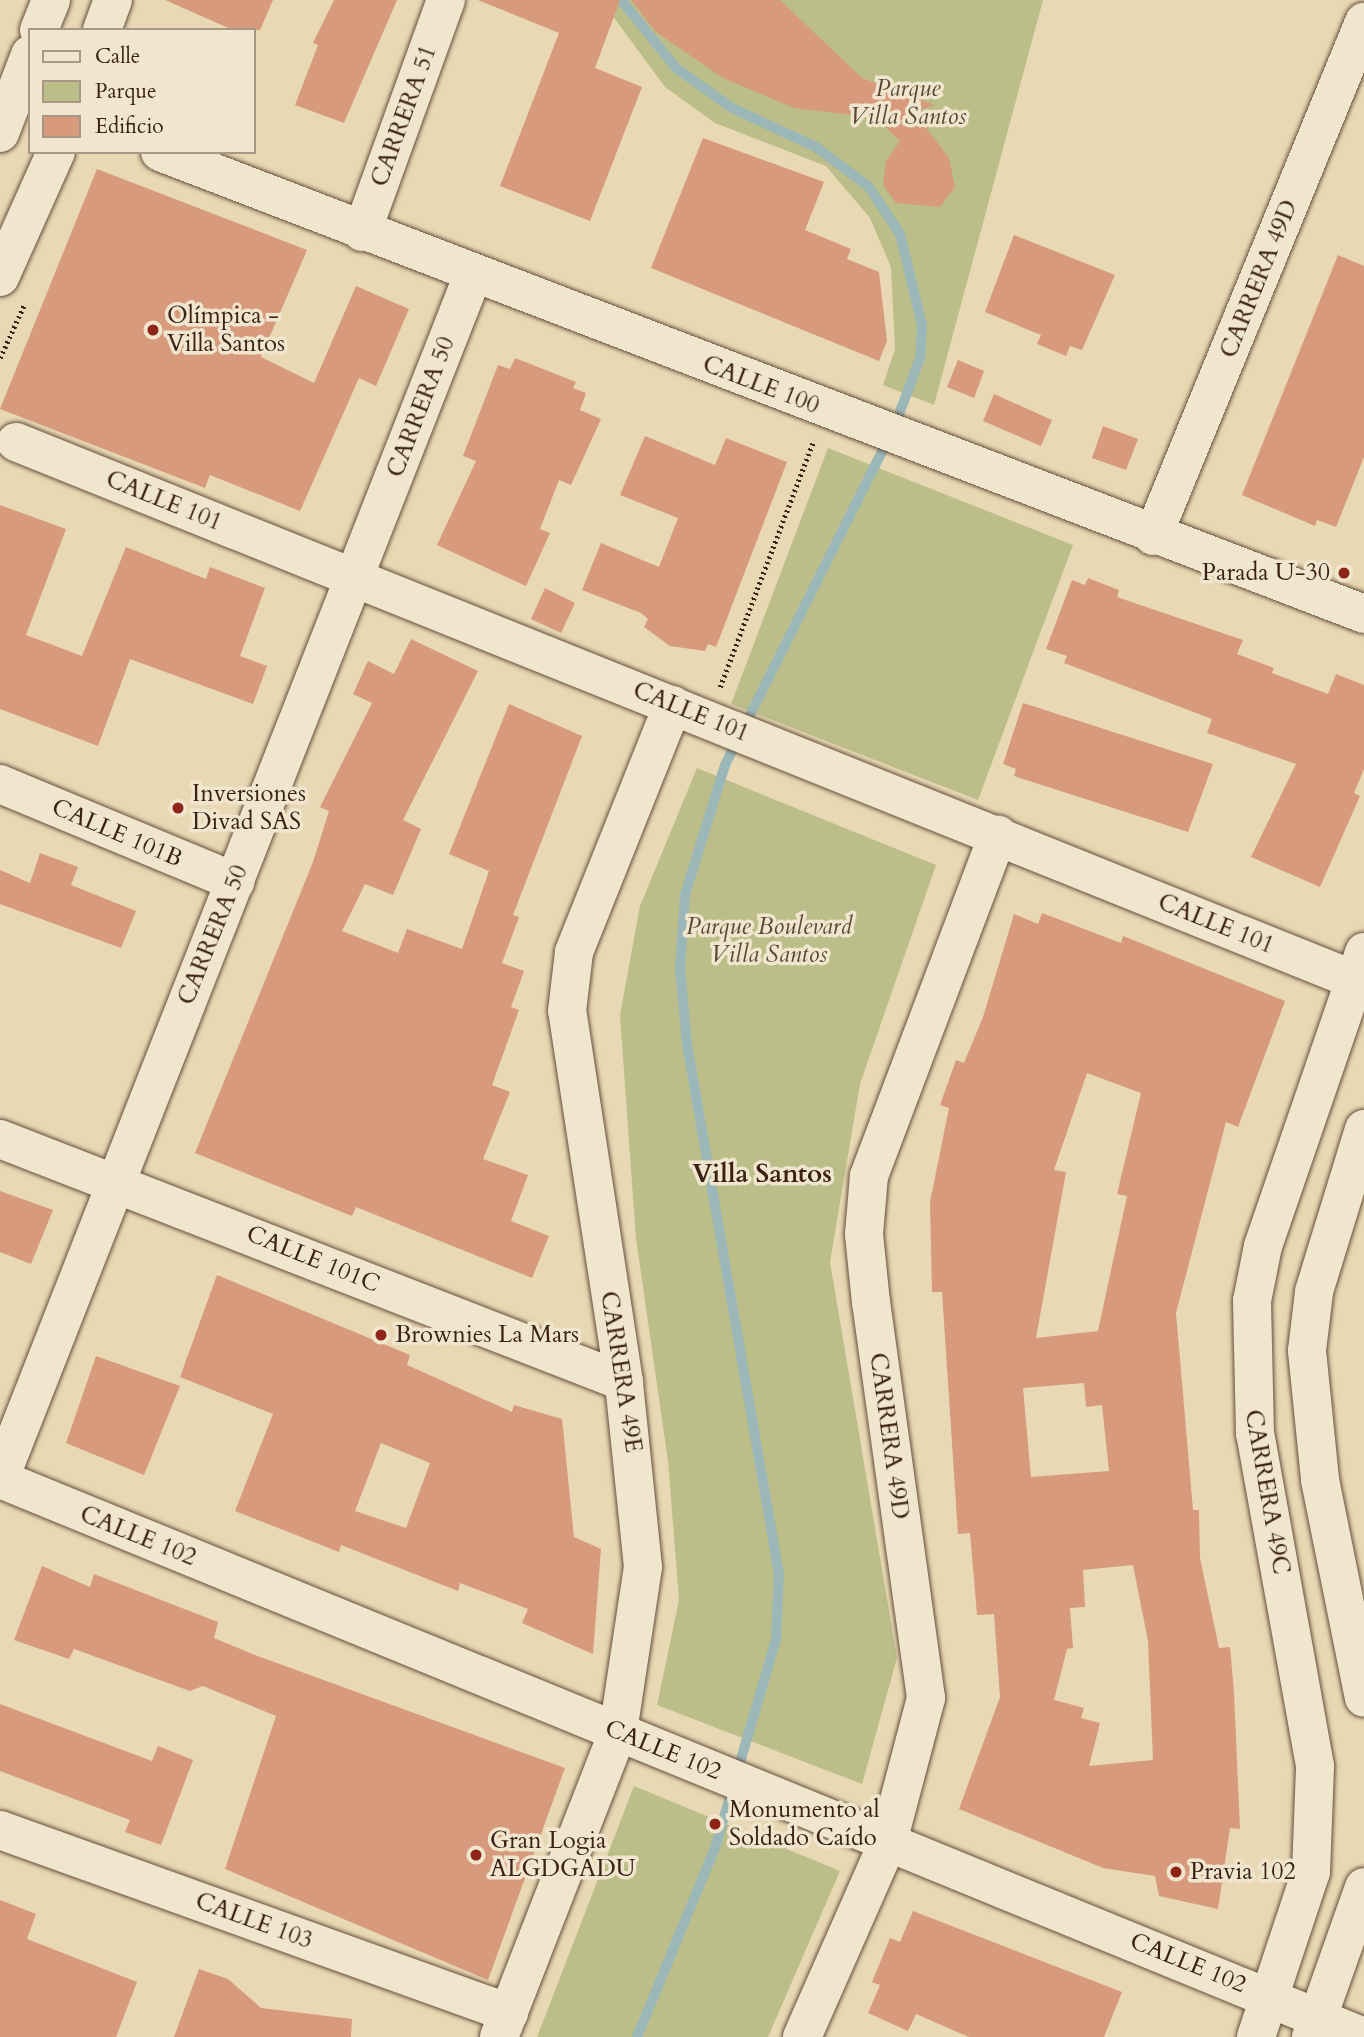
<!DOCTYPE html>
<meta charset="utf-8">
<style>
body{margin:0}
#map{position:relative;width:1364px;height:2037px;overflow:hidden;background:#e8d9b4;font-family:Cardo,serif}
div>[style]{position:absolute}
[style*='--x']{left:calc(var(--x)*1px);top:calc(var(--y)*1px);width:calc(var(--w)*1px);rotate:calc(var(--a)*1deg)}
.green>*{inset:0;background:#bbbe89}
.stream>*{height:10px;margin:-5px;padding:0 5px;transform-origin:5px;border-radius:5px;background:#9cb7b8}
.building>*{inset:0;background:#d79a7c}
.path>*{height:4.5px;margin-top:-2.25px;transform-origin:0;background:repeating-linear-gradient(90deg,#3b2015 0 2px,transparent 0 5.5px)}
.roads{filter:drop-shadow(0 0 2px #664e3d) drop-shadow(0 0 2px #664e3d)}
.minor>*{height:38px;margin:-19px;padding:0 19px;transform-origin:19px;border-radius:19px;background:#f0e6ce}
.tertiary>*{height:38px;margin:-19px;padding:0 19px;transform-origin:19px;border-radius:19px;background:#f0e6ce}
.secondary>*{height:38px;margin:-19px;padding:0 19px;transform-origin:19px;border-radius:19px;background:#f0e6ce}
.dots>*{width:19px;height:19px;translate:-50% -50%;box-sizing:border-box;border:4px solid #f0e6ce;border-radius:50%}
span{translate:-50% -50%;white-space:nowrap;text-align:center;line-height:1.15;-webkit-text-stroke:7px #f0e6ce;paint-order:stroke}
.park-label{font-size:24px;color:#5b4832;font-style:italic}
.street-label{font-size:24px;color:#3b2015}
.poi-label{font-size:24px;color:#3b2015}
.left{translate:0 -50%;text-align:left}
.right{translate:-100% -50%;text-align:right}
.neighbourhood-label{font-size:26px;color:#3b2015;font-weight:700}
.legend{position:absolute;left:28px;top:28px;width:228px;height:126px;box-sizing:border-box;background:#f0e6ce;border:2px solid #a89784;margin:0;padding:9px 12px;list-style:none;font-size:21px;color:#3b2015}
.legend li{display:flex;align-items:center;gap:14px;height:35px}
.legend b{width:35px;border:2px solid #a89784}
</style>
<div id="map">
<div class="green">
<i style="clip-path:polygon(601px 0,1043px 0,934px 405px,883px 385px,895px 349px,891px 267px,870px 218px,826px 166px,715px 123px,665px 87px)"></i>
<i style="clip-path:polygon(828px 448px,1073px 545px,978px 800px,731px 704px)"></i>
<i style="clip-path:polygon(697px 768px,936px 865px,860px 1084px,830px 1262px,897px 1658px,862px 1784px,657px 1705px,679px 1600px,668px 1461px,636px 1239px,620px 1015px,640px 906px)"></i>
<i style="clip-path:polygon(634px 1786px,840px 1871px,768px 2037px,537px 2037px)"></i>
</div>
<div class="stream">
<i style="--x:621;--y:0;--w:87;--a:51"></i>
<i style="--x:676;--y:68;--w:69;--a:35.5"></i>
<i style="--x:732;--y:108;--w:93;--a:24.9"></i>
<i style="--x:816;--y:147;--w:66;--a:37"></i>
<i style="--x:869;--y:187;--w:56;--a:56.6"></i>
<i style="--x:900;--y:234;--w:94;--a:76.4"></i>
<i style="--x:922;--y:325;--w:33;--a:93"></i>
<i style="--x:920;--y:358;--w:72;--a:110.5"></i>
<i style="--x:637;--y:2037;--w:204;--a:-67.6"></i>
<i style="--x:715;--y:1848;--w:218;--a:-73.7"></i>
<i style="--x:776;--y:1639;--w:65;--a:-87.4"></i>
<i style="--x:779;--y:1574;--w:538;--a:-99.85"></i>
<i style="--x:687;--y:1044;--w:75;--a:-95.3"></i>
<i style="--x:680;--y:969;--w:74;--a:-86.1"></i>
<i style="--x:685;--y:895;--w:136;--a:-72.9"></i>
<i style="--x:725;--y:765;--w:364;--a:-63.4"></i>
</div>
<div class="building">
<i style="clip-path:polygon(165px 0,273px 0,260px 30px,233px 30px)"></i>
<i style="clip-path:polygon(334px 0,397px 0,344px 123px,295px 105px,318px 45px,313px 43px)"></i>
<i style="clip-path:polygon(478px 0,620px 0,595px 68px,642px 87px,590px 221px,500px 186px,559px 33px)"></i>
<i style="clip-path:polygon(631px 0,780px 0,862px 78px,935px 105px,914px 112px,949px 158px,955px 187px,940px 207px,896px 203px,883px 185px,886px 161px,900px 141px,876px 118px,794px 108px,723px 78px,656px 32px)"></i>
<i style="clip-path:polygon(703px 138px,824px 182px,805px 230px,851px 249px,847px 259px,879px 272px,887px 341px,879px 361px,651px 268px)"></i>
<i style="clip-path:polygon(97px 169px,307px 250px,261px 357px,314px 383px,356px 286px,409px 309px,376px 386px,359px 378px,300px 511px,210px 475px,205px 488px,0 409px)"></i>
<i style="clip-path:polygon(1014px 235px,1115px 275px,1082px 350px,1070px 346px,1066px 356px,1037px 344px,1041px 335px,985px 312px)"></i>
<i style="clip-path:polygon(1338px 255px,1364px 266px,1364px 457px,1336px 527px,1317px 520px,1315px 526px,1242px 495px)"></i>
<i style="clip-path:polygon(515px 358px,576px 382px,573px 388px,586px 393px,580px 410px,601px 419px,571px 485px,559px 480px,540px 529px,550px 533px,526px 586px,437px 545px,476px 461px,463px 456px,498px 365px,510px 369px)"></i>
<i style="clip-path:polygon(958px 360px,984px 371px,974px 398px,947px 387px)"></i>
<i style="clip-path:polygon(994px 394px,1052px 420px,1041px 446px,983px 421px)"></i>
<i style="clip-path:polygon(1103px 426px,1138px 439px,1126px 470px,1092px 458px)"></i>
<i style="clip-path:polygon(645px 436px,715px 465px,726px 438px,787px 462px,716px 647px,708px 644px,705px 651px,670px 646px,644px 627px,648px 619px,641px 613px,582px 590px,601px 543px,659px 567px,678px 518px,620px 495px)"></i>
<i style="clip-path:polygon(0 505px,66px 529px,26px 635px,82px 656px,126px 547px,206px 579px,210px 567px,265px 588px,240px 656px,267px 666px,253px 704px,130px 659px,98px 746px,0 709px)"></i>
<i style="clip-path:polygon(1088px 578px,1119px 590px,1117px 597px,1243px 640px,1237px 654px,1274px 668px,1272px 673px,1328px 694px,1336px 674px,1364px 685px,1364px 769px,1354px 793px,1360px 796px,1320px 887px,1251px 857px,1296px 764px,1207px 733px,1212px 719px,1064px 663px,1067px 656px,1046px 649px,1072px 580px,1085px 585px)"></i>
<i style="clip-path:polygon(545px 588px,575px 603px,561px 633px,531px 619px)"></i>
<i style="clip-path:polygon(411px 639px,478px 671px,403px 820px,421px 829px,393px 895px,365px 884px,342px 931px,398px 953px,407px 929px,462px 949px,489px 871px,449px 854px,509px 704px,582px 736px,513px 915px,519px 917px,502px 963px,524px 971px,511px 1007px,519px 1010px,492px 1085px,510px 1092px,483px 1159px,528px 1175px,511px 1221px,549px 1236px,532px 1278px,356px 1207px,352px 1216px,195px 1153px,313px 862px,329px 811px,320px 807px,372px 703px,353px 694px,368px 661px,394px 674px)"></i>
<i style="clip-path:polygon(1023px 703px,1213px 764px,1188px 832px,1014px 776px,1016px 769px,1003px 764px)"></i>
<i style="clip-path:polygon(40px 853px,78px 867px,71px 885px,136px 911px,121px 948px,0 904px,0 870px,30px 883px)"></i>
<i style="clip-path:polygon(evenodd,1042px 913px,1121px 943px,1123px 936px,1285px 1001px,1238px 1127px,1226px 1122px,1176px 1313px,1193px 1510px,1199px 1510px,1200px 1558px,1219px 1648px,1230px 1647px,1234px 1692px,1240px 1829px,1230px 1828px,1218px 1909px,1159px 1896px,1155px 1876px,1103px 1868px,959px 1809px,1000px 1697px,994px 1614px,977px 1615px,970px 1533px,958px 1534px,942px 1292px,932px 1292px,930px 1202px,949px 1108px,940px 1105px,956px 1060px,964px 1063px,983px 1017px,1014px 914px,1038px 924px,1042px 913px,1087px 1073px,1141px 1093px,1117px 1194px,1127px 1196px,1098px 1331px,1036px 1338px,1066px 1172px,1054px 1170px,1087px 1073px,1042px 913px,1084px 1383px,1086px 1407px,1102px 1405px,1109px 1471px,1031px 1477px,1023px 1388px,1084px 1383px,1042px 913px,1133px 1565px,1148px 1641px,1153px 1760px,1089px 1766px,1100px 1723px,1081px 1718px,1084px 1708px,1054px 1700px,1067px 1649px,1073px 1648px,1070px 1608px,1085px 1607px,1083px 1570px,1133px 1565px)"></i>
<i style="clip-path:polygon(0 1191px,53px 1210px,31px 1264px,0 1252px)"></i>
<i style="clip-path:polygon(evenodd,217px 1275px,410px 1355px,407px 1365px,512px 1412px,514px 1405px,562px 1419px,574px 1537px,601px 1549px,593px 1654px,522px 1623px,528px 1609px,460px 1583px,458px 1591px,341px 1545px,339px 1552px,235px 1511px,273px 1414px,180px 1377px,217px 1275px,381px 1443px,430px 1463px,406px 1528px,355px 1511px,381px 1443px)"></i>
<i style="clip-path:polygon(96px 1356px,180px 1386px,144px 1475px,66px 1443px)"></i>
<i style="clip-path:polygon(42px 1566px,90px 1587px,94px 1574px,218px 1622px,214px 1638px,255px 1655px,565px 1768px,488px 1980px,225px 1869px,276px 1716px,203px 1686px,190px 1691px,74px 1649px,69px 1659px,14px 1640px)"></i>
<i style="clip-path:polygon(0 1704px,152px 1761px,158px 1746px,193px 1760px,161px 1845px,125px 1832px,130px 1820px,0 1771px)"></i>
<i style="clip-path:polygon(0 1900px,36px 1914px,27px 1939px,137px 1982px,116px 2037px,0 2037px)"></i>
<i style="clip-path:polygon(913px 1911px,1122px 1992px,1104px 2037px,969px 2037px,916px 2014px,908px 2031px,868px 2013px,880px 1985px,872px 1982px,890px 1938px,900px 1942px)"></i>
<i style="clip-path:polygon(199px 1969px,228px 1979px,261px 2008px,352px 2019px,351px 2037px,174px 2037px)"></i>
</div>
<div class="path">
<i style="--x:0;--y:358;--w:58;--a:-65.6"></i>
<i style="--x:720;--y:687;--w:264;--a:-69.2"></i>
</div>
<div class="roads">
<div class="minor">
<i style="--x:362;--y:232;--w:247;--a:-70.1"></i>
<i style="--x:16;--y:442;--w:1453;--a:21.9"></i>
<i style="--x:1153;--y:536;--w:556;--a:-67.68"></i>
<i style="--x:0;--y:784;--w:255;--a:22.6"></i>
<i style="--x:0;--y:1139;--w:670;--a:21.28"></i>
<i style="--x:0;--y:1478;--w:1293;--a:-68.54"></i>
<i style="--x:0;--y:1479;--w:1474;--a:22.25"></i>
<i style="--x:0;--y:1830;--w:541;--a:19.77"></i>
<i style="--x:499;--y:2037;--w:327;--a:-68.7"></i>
<i style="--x:618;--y:1732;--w:167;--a:-81.4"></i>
<i style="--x:643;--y:1567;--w:186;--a:-95.9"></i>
<i style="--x:624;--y:1382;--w:375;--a:-98.7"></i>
<i style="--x:567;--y:1011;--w:59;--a:-83.2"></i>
<i style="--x:574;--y:952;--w:266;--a:-68.2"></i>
<i style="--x:802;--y:2037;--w:213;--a:-66.2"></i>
<i style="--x:888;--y:1842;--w:149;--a:-75.2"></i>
<i style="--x:926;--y:1698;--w:399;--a:-97.9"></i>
<i style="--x:871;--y:1303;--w:69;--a:-95.8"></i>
<i style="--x:864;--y:1234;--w:58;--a:-85.1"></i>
<i style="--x:869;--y:1176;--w:365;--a:-69.3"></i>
</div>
<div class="tertiary">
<i style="--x:160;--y:152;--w:1290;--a:20.99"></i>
<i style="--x:1364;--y:1129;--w:170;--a:107.1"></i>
<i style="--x:1314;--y:1292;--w:59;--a:96.8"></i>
<i style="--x:1307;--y:1351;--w:130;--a:84.2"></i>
<i style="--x:1320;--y:1480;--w:222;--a:78.6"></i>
<i style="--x:1256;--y:2037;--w:174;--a:-71.6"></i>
<i style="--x:1311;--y:1872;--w:106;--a:-87.8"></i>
<i style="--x:1315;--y:1766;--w:337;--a:-100.2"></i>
<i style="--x:1255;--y:1434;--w:133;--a:-91.3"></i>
<i style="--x:1252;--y:1301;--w:56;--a:-78.7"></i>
<i style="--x:1263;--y:1246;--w:311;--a:-71"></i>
<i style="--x:1311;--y:2037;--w:159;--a:-70.5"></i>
</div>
<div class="secondary">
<i style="--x:39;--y:30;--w:32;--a:-68"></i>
<i style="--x:102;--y:30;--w:32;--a:-70"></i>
<i style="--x:0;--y:133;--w:84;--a:-69"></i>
<i style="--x:0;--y:277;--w:137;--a:-65.9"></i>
</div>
</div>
<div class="dots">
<i style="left:153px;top:330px;background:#8f2418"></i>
<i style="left:1344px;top:573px;background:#8f2418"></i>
<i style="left:178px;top:808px;background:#8f2418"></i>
<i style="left:381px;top:1335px;background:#8f2418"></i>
<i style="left:715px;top:1824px;background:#8f2418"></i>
<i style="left:476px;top:1855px;background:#8f2418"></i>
<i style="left:1176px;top:1872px;background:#8f2418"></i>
</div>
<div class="park-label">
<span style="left:908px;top:103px">Parque<br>Villa Santos</span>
<span style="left:769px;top:941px">Parque Boulevard<br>Villa Santos</span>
</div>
<div class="street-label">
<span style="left:404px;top:116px;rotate:-70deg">CARRERA 51</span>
<span style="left:1259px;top:279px;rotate:-68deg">CARRERA 49D</span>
<span style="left:761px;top:385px;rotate:21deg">CALLE 100</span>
<span style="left:421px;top:407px;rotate:-69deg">CARRERA 50</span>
<span style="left:164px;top:501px;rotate:22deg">CALLE 101</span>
<span style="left:691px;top:712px;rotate:22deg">CALLE 101</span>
<span style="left:117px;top:833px;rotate:23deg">CALLE 101B</span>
<span style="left:1216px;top:924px;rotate:22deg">CALLE 101</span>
<span style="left:213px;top:935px;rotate:-68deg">CARRERA 50</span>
<span style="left:313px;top:1259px;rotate:22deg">CALLE 101C</span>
<span style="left:621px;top:1372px;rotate:81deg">CARRERA 49E</span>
<span style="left:889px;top:1436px;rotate:82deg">CARRERA 49D</span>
<span style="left:1267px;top:1492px;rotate:80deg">CARRERA 49C</span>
<span style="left:138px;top:1536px;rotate:22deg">CALLE 102</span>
<span style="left:663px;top:1750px;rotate:22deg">CALLE 102</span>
<span style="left:254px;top:1921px;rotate:20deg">CALLE 103</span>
<span style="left:1188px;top:1963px;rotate:22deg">CALLE 102</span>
</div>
<div class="poi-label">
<span class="left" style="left:167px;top:330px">Olímpica -<br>Villa Santos</span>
<span class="right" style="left:1330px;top:573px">Parada U-30</span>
<span class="left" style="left:192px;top:808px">Inversiones<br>Divad SAS</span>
<span class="left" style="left:395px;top:1335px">Brownies La Mars</span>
<span class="left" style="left:729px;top:1824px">Monumento al<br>Soldado Caído</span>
<span class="left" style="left:490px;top:1855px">Gran Logia<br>ALGDGADU</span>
<span class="left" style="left:1190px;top:1872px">Pravia 102</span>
</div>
<div class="neighbourhood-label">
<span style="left:762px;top:1174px">Villa Santos</span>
</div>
<ul class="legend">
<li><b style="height:9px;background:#f0e6ce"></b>Calle</li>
<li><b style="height:19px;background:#bbbe89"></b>Parque</li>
<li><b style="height:19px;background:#d79a7c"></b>Edificio</li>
</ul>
</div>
